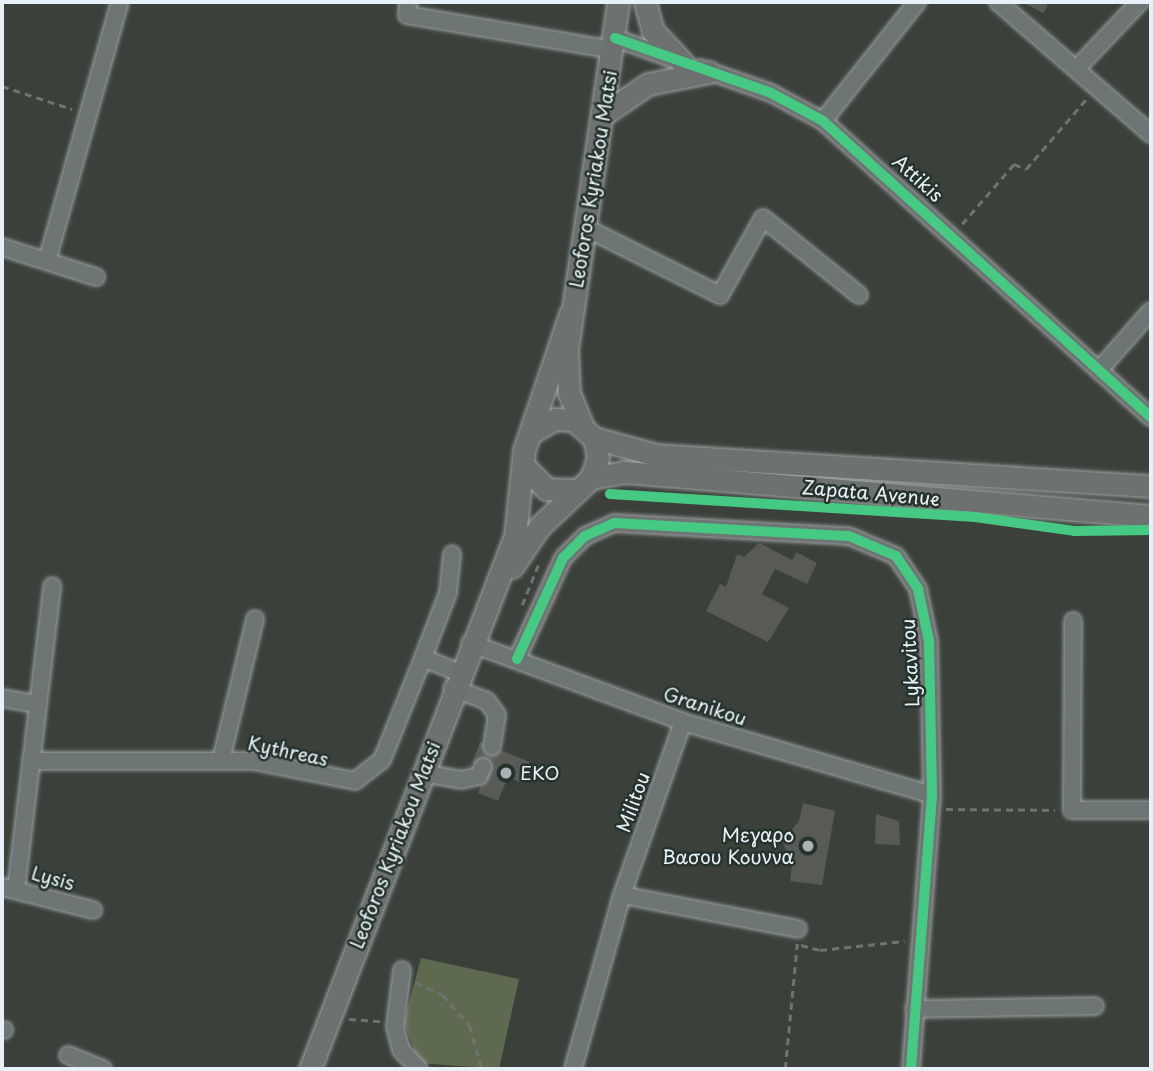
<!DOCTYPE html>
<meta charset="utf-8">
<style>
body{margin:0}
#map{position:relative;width:1153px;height:1071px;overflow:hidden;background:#3b403b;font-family:"Playpen Sans",sans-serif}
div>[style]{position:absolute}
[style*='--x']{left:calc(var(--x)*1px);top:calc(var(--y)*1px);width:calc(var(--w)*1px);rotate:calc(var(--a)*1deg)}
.green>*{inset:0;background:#5e6a50}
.building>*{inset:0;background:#585a55}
.path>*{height:2.5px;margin-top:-1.25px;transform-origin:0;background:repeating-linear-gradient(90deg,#6f7271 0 7px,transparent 0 12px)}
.roads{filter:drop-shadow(0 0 2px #9da1a0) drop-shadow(0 0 2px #9da1a0)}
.minor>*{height:16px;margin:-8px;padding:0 8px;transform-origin:8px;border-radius:8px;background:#6e7575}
.major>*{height:21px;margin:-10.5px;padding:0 10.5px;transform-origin:10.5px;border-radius:10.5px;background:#6d7170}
.cycleway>*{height:10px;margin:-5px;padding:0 5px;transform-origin:5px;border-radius:5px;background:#46c982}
.dots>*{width:19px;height:19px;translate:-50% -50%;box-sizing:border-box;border:4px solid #26332d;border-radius:50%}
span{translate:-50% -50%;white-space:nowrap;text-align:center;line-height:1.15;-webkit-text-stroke:5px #26332d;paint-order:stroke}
.street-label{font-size:19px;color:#e8f1f8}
.poi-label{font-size:19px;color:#e8f1f8}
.left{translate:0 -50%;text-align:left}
.right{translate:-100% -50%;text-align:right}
.frame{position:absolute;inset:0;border:4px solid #e8f1f8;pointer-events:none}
</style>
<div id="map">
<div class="green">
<i style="clip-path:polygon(421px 958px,519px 979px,499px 1069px,419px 1063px,404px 1022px)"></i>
</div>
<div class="building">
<i style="clip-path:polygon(1022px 2px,1043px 2px,1048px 6px,1043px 13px)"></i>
<i style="clip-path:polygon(759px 543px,792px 560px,796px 552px,817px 563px,807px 584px,775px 569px,762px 594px,789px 608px,768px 642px,706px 611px,720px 584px,726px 587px,737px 554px,744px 557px)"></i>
<i style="clip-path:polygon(480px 742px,530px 762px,522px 783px,508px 777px,498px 801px,478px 793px,487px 769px,472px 763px)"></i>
<i style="clip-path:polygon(803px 803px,835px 811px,822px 885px,790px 881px,792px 864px,782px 841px,799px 821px)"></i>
<i style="clip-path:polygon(876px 814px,899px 821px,900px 845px,875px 844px)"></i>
</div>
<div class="path">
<i style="--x:2;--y:86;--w:74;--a:18.2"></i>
<i style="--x:962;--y:224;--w:79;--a:-49.1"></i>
<i style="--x:1014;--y:164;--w:13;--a:23"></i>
<i style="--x:1026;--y:169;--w:94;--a:-49.3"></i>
<i style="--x:522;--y:605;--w:45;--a:-68"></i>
<i style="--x:946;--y:809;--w:109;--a:0.5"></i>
<i style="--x:801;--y:945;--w:20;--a:15"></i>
<i style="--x:820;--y:950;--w:85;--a:-6"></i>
<i style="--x:416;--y:982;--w:30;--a:26"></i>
<i style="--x:443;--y:995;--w:41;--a:48.9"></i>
<i style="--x:470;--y:1026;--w:45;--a:74.4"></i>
<i style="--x:349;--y:1019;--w:32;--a:4"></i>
<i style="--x:785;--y:1069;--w:126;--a:-84.5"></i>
</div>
<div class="roads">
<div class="minor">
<i style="--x:408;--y:2;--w:13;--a:94"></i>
<i style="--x:407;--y:15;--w:209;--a:9.6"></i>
<i style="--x:998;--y:2;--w:202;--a:40.8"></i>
<i style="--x:615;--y:38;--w:68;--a:19.8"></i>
<i style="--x:1078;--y:67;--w:90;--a:-46.4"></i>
<i style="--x:700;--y:68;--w:75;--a:19.4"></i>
<i style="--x:771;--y:93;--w:59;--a:28.3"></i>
<i style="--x:823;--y:121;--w:442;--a:42.1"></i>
<i style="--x:823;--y:121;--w:152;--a:-51.7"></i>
<i style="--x:586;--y:228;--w:150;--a:26.6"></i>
<i style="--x:720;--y:295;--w:88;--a:-60.8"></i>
<i style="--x:763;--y:218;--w:123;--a:38.7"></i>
<i style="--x:2;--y:247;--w:99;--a:17.7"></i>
<i style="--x:47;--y:261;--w:269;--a:-74.3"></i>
<i style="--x:1100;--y:369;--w:77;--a:-48.7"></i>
<i style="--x:1073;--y:621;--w:189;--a:90.3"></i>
<i style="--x:1072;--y:810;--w:79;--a:0"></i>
<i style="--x:470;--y:643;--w:227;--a:20.3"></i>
<i style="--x:683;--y:722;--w:259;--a:16.3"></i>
<i style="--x:423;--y:658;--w:70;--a:-69"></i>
<i style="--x:448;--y:593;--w:39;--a:-84"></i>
<i style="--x:517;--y:659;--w:111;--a:-65.5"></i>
<i style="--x:563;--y:558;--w:31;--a:-45"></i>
<i style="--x:585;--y:536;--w:32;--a:-24"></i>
<i style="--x:614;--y:523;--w:235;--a:3.2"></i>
<i style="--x:849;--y:536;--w:51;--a:23.1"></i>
<i style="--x:896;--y:556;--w:40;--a:56"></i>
<i style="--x:918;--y:589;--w:53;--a:78.1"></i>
<i style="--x:929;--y:641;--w:154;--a:88.9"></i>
<i style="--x:932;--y:795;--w:275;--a:94.4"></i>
<i style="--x:452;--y:688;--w:37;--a:20"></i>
<i style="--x:487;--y:701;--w:17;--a:54"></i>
<i style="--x:497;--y:715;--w:32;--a:99"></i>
<i style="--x:2;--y:698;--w:34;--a:10"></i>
<i style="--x:221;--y:760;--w:145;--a:-76.4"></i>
<i style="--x:31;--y:761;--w:223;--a:0"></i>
<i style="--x:254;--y:761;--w:103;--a:11.2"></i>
<i style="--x:355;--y:781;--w:34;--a:-38"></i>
<i style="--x:382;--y:760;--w:110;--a:-68.1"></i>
<i style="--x:423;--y:658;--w:38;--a:22"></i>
<i style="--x:422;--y:773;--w:40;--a:10"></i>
<i style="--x:461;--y:780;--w:18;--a:-13"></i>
<i style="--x:479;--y:776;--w:10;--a:-66"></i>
<i style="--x:2;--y:887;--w:94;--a:14.2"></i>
<i style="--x:16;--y:890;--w:306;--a:-83.2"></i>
<i style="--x:622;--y:895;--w:179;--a:10.9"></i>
<i style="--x:402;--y:970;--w:57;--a:97"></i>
<i style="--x:395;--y:1027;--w:24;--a:75"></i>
<i style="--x:401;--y:1050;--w:26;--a:47"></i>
<i style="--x:914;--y:1009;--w:181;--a:-0.9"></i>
<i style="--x:2;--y:1030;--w:2;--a:0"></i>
<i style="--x:68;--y:1055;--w:38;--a:22"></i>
<i style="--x:573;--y:1069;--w:181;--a:-74.3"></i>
<i style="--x:622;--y:895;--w:183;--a:-70.6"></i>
</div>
<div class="major">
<i style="--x:645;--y:2;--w:30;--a:75"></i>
<i style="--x:653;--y:31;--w:44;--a:46.8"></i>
<i style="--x:604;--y:114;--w:53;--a:-34.3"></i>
<i style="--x:648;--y:84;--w:62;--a:-11.1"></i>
<i style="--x:582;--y:425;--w:35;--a:-112"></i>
<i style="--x:569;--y:393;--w:44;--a:-92.6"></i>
<i style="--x:567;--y:349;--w:351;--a:-81.6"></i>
<i style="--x:594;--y:438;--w:64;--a:15.3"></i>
<i style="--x:656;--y:455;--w:496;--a:3.6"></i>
<i style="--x:527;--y:469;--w:28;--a:46"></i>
<i style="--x:546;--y:489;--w:29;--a:2"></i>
<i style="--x:591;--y:478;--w:35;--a:-10"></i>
<i style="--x:625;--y:472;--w:528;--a:4.78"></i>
<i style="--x:512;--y:567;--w:50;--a:-55.7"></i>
<i style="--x:540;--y:526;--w:70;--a:-43.3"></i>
<i style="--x:591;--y:478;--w:21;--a:-71"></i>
<i style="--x:598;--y:458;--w:20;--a:-101"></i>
<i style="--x:594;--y:438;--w:28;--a:-139"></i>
<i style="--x:573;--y:420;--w:18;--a:-177"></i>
<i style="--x:555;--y:419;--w:28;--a:150"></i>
<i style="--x:310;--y:1069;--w:571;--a:-68.96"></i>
<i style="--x:515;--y:536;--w:86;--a:-84"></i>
<i style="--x:524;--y:450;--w:144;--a:-71.3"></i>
</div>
</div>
<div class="cycleway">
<i style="--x:615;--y:38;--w:165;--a:19.4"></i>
<i style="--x:771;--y:93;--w:59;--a:28.3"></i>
<i style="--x:823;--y:121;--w:442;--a:42.1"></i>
<i style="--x:610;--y:494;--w:366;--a:3.6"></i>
<i style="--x:975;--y:517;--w:100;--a:8"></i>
<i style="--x:1074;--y:531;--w:77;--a:-0.7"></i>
<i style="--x:517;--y:659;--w:111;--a:-65.5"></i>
<i style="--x:563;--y:558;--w:31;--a:-45"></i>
<i style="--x:585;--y:536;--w:32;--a:-24"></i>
<i style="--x:614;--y:523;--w:235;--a:3.2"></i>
<i style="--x:849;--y:536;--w:51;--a:23.1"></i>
<i style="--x:896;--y:556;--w:40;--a:56"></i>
<i style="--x:918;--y:589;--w:53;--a:78.1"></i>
<i style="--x:929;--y:641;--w:154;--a:88.9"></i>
<i style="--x:932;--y:795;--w:275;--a:94.4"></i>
</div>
<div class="dots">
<i style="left:506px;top:773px;background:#abb3b6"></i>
<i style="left:808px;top:846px;background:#abb3b6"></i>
</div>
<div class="street-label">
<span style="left:918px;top:178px;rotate:42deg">Attikis</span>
<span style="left:593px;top:179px;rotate:-81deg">Leoforos Kyriakou Matsi</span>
<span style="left:871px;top:493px;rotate:5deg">Zapata Avenue</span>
<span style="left:910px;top:663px;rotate:-93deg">Lykavitou</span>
<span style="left:705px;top:706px;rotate:18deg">Granikou</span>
<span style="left:288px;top:751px;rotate:12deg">Kythreas</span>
<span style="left:633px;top:802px;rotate:-70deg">Militou</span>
<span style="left:395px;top:845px;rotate:-69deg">Leoforos Kyriakou Matsi</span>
<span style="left:53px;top:878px;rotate:15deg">Lysis</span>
</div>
<div class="poi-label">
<span class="left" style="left:520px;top:773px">EKO</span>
<span class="right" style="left:794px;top:846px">Μεγαρο<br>Βασου Κουννα</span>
</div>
<div class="frame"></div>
</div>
